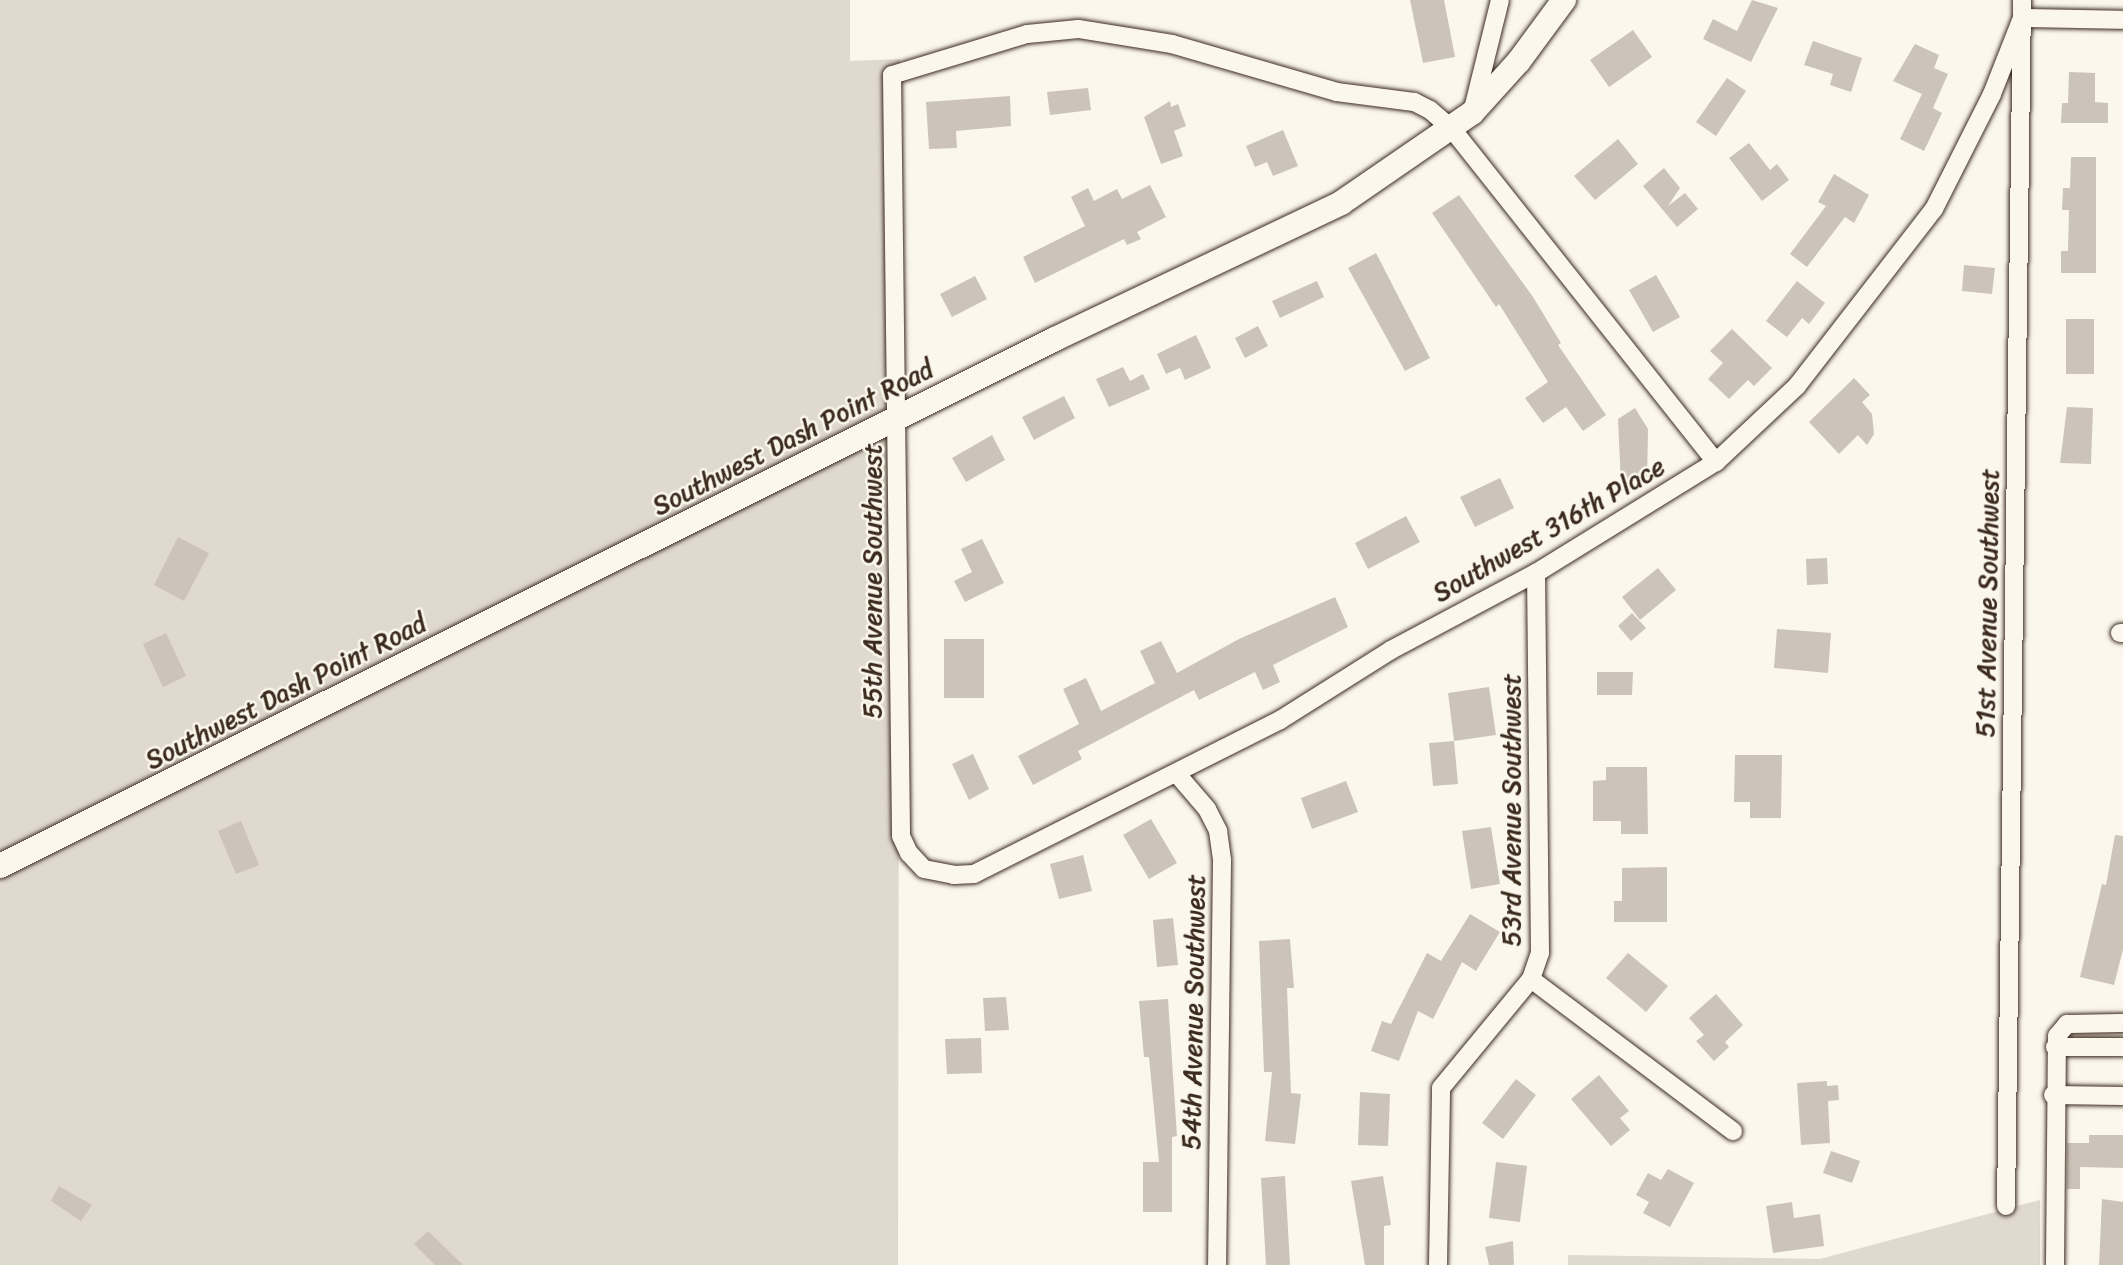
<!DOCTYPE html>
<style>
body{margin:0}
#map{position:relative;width:2123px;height:1265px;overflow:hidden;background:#fbf7ec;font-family:Sriracha,sans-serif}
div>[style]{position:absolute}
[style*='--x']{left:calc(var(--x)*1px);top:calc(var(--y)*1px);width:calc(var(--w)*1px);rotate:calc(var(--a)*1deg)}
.green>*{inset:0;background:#dfd9ce}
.building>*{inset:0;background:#ccc4b9}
.roads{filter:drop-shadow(0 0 2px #3b2a1e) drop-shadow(0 0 2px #3b2a1e)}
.minor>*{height:18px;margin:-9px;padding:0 9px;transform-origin:9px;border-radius:9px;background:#fbf7ec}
.secondary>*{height:24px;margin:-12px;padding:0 12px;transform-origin:12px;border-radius:12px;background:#fbf7ec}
span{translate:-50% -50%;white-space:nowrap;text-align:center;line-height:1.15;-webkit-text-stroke:5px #fbf7ec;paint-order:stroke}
.street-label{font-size:26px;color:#3b2a1e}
</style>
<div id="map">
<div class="green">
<i style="clip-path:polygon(0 0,850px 0,850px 61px,900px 59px,898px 1265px,0 1265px)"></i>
<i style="clip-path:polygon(2040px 1200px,2040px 1265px,1568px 1265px,1568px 1255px,1820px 1259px)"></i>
</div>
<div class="building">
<i style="clip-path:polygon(1410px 0,1444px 0,1455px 57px,1423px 63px)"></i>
<i style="clip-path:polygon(1752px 0,1778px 8px,1751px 62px,1703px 39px,1713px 19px,1737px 31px)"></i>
<i style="clip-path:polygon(1633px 30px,1652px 57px,1609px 87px,1590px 60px)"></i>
<i style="clip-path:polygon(1813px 41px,1862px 58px,1851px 92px,1830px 85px,1833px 74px,1804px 65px)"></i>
<i style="clip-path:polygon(1915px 44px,1939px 55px,1934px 68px,1948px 74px,1933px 108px,1942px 113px,1924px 151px,1900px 139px,1922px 94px,1893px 81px)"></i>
<i style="clip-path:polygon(2069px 72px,2095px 73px,2095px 102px,2108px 103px,2108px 123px,2061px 123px,2062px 103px,2068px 103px)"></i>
<i style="clip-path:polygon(1727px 78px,1746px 91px,1716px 136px,1696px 122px)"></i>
<i style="clip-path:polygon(1088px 88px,1091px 110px,1050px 115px,1047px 92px)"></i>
<i style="clip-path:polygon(1010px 96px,1011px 126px,956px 131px,957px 148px,929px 149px,926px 102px)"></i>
<i style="clip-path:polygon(1170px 101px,1171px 107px,1178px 104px,1186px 126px,1174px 131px,1183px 156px,1161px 164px,1144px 117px)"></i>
<i style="clip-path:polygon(1283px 130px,1298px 166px,1273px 176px,1267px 162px,1255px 167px,1246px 146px)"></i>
<i style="clip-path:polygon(1618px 139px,1638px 164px,1595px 200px,1574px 176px)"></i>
<i style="clip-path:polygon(1749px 143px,1770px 170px,1777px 164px,1789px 180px,1762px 201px,1729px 158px)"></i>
<i style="clip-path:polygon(2071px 157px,2096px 157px,2096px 273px,2061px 273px,2061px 251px,2068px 251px,2069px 210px,2062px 210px,2063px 188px,2070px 188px)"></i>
<i style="clip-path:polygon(1664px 168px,1680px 188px,1668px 206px,1685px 193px,1698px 209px,1677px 227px,1643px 186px)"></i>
<i style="clip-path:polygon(1834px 174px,1869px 195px,1854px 223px,1845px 217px,1807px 267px,1790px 254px,1826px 206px,1818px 202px)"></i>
<i style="clip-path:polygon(1150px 185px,1166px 217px,1137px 232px,1141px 239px,1127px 245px,1124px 239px,1035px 283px,1023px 257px,1085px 226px,1071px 197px,1088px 188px,1094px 201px,1117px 189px,1122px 199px)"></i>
<i style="clip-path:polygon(1459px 195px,1533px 297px,1561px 343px,1558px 345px,1606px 415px,1583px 431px,1566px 407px,1543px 423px,1525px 398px,1548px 382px,1499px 304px,1496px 307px,1432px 213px)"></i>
<i style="clip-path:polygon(1376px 253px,1430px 358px,1405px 371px,1348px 268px)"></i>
<i style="clip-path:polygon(1964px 265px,1995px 268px,1992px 294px,1962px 291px)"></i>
<i style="clip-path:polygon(1656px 275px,1680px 317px,1653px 332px,1629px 290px)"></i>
<i style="clip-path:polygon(975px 276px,987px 299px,952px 317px,940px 294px)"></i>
<i style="clip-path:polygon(1317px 281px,1324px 297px,1280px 318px,1272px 301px)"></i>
<i style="clip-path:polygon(1797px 281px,1825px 303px,1809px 324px,1802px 318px,1787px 337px,1766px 321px)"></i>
<i style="clip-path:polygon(2066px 319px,2094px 319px,2094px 374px,2066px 374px)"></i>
<i style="clip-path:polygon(1258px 326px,1268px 346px,1245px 358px,1235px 338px)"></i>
<i style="clip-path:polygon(1732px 329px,1772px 368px,1754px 386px,1748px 380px,1729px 399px,1708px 379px,1723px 363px,1710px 351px)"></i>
<i style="clip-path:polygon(1196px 335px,1211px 368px,1185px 380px,1180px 368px,1166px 374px,1157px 354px)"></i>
<i style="clip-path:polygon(1123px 367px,1130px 381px,1143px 374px,1150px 389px,1109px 407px,1096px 379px)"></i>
<i style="clip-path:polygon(1854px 378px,1870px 395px,1862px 402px,1872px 414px,1874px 434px,1867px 445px,1858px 435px,1839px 454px,1809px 422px)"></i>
<i style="clip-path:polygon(1064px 396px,1075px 418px,1034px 440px,1022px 417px)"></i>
<i style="clip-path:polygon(2067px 407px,2093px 408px,2091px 464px,2060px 463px)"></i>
<i style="clip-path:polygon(1635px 408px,1648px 429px,1647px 485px,1621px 486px,1618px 419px)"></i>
<i style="clip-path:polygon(992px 435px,1005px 460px,966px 482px,952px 458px)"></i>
<i style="clip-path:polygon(1500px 478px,1514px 508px,1475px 527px,1460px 497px)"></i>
<i style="clip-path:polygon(1406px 516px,1420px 542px,1368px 569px,1355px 543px)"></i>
<i style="clip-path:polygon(178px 537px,209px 553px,184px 601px,154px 585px)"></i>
<i style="clip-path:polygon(982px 539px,1004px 583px,965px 602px,954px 581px,972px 572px,961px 549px)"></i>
<i style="clip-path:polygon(1827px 558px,1828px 584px,1807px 585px,1806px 559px)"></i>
<i style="clip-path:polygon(1658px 568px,1676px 590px,1640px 620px,1622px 597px)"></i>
<i style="clip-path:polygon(1335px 597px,1348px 627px,1273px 665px,1280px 682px,1263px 690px,1255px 672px,1199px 700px,1194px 690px,1078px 751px,1082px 759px,1033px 785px,1018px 756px,1079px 724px,1063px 689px,1086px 678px,1101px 711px,1155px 683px,1140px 651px,1161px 641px,1177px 673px,1239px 639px)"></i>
<i style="clip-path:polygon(1632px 613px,1646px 628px,1631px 641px,1618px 626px)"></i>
<i style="clip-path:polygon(1777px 629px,1831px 633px,1828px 673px,1774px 668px)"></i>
<i style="clip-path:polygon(166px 633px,186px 676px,163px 687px,143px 644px)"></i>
<i style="clip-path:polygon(944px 639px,984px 639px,984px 698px,944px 698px)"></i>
<i style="clip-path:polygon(1597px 672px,1633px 672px,1632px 695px,1597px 695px)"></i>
<i style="clip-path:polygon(1489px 687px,1496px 735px,1454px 741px,1448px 693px)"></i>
<i style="clip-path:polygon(1454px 741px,1458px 784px,1433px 786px,1429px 743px)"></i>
<i style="clip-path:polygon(973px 754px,989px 789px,969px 800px,952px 764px)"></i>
<i style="clip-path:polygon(1735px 755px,1782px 755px,1781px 818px,1750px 818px,1750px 802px,1734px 802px)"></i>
<i style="clip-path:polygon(1606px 767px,1647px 767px,1648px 834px,1621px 834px,1621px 821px,1593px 821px,1593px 781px,1606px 780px)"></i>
<i style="clip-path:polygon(1346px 781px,1358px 812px,1312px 829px,1301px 798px)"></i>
<i style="clip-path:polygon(1151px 819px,1177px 863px,1149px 879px,1123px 835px)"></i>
<i style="clip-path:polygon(241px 821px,259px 865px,236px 874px,218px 831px)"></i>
<i style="clip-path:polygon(1491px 827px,1500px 884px,1471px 889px,1462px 831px)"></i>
<i style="clip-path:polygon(2115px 835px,2123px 836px,2123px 949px,2114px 985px,2080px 977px,2102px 884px,2106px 885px)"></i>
<i style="clip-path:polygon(1083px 855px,1092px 891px,1059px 899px,1050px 864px)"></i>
<i style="clip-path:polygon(1667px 867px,1667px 922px,1614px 922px,1614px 901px,1622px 901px,1622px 868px)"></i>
<i style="clip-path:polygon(1470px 914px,1500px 932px,1476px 971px,1462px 962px,1433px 1019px,1418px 1011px,1399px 1061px,1371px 1051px,1382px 1021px,1391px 1024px,1427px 953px,1441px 961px)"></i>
<i style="clip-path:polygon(1173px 918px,1178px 965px,1157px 967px,1153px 920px)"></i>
<i style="clip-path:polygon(1290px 939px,1294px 988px,1287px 988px,1291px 1093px,1301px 1094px,1295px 1144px,1265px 1141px,1272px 1072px,1264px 1072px,1259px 941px)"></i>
<i style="clip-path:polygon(1628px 953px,1668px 986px,1646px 1012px,1606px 978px)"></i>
<i style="clip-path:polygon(1716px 994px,1743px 1025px,1725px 1042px,1729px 1047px,1714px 1061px,1696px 1041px,1704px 1035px,1689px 1018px)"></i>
<i style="clip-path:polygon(1006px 997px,1009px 1030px,985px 1031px,983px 998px)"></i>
<i style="clip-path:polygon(1168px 999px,1177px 1136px,1172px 1137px,1172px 1212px,1143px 1212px,1143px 1162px,1159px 1162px,1149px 1057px,1144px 1057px,1139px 1001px)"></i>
<i style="clip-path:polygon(981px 1038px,982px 1073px,947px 1074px,945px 1039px)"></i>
<i style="clip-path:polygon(1599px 1075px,1629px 1111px,1620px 1118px,1630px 1130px,1611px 1146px,1571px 1099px)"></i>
<i style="clip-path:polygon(1516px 1079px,1536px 1095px,1503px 1139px,1482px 1123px)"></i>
<i style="clip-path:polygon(1827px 1081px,1827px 1086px,1838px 1085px,1839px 1100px,1828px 1101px,1830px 1143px,1801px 1145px,1797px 1083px)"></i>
<i style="clip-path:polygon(1360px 1092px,1390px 1094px,1388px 1146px,1358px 1145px)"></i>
<i style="clip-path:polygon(2089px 1135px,2123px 1135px,2123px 1168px,2080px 1167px,2080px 1189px,2067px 1189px,2067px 1143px,2089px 1143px)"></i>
<i style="clip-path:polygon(1831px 1151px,1860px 1161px,1852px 1183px,1823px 1173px)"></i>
<i style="clip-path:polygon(1496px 1162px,1527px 1166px,1520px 1222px,1489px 1218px)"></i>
<i style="clip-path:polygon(1668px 1169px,1694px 1183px,1670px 1227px,1643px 1213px,1649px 1202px,1636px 1195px,1648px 1173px,1661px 1180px)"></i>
<i style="clip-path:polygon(1285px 1176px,1290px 1265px,1266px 1265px,1261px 1178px)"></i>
<i style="clip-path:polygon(1383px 1176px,1391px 1225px,1384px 1226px,1384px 1265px,1365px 1265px,1351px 1181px)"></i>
<i style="clip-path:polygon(59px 1186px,92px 1205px,81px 1221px,51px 1201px)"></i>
<i style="clip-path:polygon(2102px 1199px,2123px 1202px,2123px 1265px,2099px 1265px)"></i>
<i style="clip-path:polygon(1792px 1202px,1794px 1218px,1820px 1214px,1824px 1246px,1773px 1253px,1766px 1206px)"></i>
<i style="clip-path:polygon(428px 1231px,463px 1265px,435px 1265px,414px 1244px)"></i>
<i style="clip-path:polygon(1513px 1241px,1514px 1265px,1489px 1265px,1485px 1247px)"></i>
</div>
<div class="roads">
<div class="minor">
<i style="--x:1473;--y:109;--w:112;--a:-76.1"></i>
<i style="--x:1716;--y:462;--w:425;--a:-128.4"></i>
<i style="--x:1452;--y:129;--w:29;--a:-139"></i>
<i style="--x:1430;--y:110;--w:18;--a:-153"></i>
<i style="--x:1414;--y:102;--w:78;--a:-172.6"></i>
<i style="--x:1337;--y:92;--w:172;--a:-163.8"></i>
<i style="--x:1172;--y:44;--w:95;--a:-170.9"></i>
<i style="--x:1078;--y:29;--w:51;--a:174.4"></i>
<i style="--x:1027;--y:34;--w:141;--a:163.1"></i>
<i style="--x:892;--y:75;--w:761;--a:89.32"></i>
<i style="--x:901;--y:836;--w:19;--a:65"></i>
<i style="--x:909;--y:853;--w:22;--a:47"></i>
<i style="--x:924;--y:869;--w:31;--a:11"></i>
<i style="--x:954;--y:875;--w:20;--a:-3"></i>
<i style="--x:974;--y:874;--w:343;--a:-26.7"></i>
<i style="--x:1280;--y:720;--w:131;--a:-32.2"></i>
<i style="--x:1391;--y:650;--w:164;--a:-28"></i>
<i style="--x:1536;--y:573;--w:211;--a:-31.7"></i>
<i style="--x:1716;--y:462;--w:111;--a:-43.2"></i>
<i style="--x:1797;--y:386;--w:224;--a:-52.3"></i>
<i style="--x:1934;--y:209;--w:129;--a:-63.2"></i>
<i style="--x:1992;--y:94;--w:82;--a:-68.5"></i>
<i style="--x:2022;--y:18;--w:101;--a:1.1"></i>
<i style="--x:2120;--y:633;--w:3;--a:0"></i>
<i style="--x:1177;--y:774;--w:46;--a:49.4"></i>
<i style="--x:1207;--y:809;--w:25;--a:63"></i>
<i style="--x:1218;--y:831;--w:30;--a:82"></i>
<i style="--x:1222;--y:861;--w:404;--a:90.7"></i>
<i style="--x:1531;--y:979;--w:253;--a:37"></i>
<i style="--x:2055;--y:1047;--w:68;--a:0"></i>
<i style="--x:2053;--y:1095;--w:70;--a:0.8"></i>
<i style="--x:2006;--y:1206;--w:1206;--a:-89.24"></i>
<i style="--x:1438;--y:1265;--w:177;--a:-89"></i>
<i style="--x:1441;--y:1088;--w:141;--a:-50.5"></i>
<i style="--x:1531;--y:979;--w:28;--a:-71"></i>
<i style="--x:1540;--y:953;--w:380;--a:-90.6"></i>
<i style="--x:2055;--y:1265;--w:229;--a:-89.5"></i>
<i style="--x:2057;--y:1036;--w:16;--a:-50"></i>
<i style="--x:2067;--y:1024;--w:56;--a:-1"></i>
</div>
<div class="secondary">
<i style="--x:0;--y:866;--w:1179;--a:-26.54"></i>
<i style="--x:1055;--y:339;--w:317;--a:-25.4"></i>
<i style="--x:1341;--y:203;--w:159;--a:-34.5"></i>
<i style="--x:1472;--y:113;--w:70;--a:-47.9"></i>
<i style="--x:1519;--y:61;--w:76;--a:-53.6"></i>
</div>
</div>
<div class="street-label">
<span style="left:793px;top:438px;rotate:-27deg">Southwest Dash Point Road</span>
<span style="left:1549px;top:530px;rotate:-30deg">Southwest 316th Place</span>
<span style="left:873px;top:581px;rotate:-90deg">55th Avenue Southwest</span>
<span style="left:1988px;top:603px;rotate:-89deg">51st Avenue Southwest</span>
<span style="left:286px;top:692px;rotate:-27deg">Southwest Dash Point Road</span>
<span style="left:1512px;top:810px;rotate:-90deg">53rd Avenue Southwest</span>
<span style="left:1194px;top:1012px;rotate:-89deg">54th Avenue Southwest</span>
</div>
</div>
